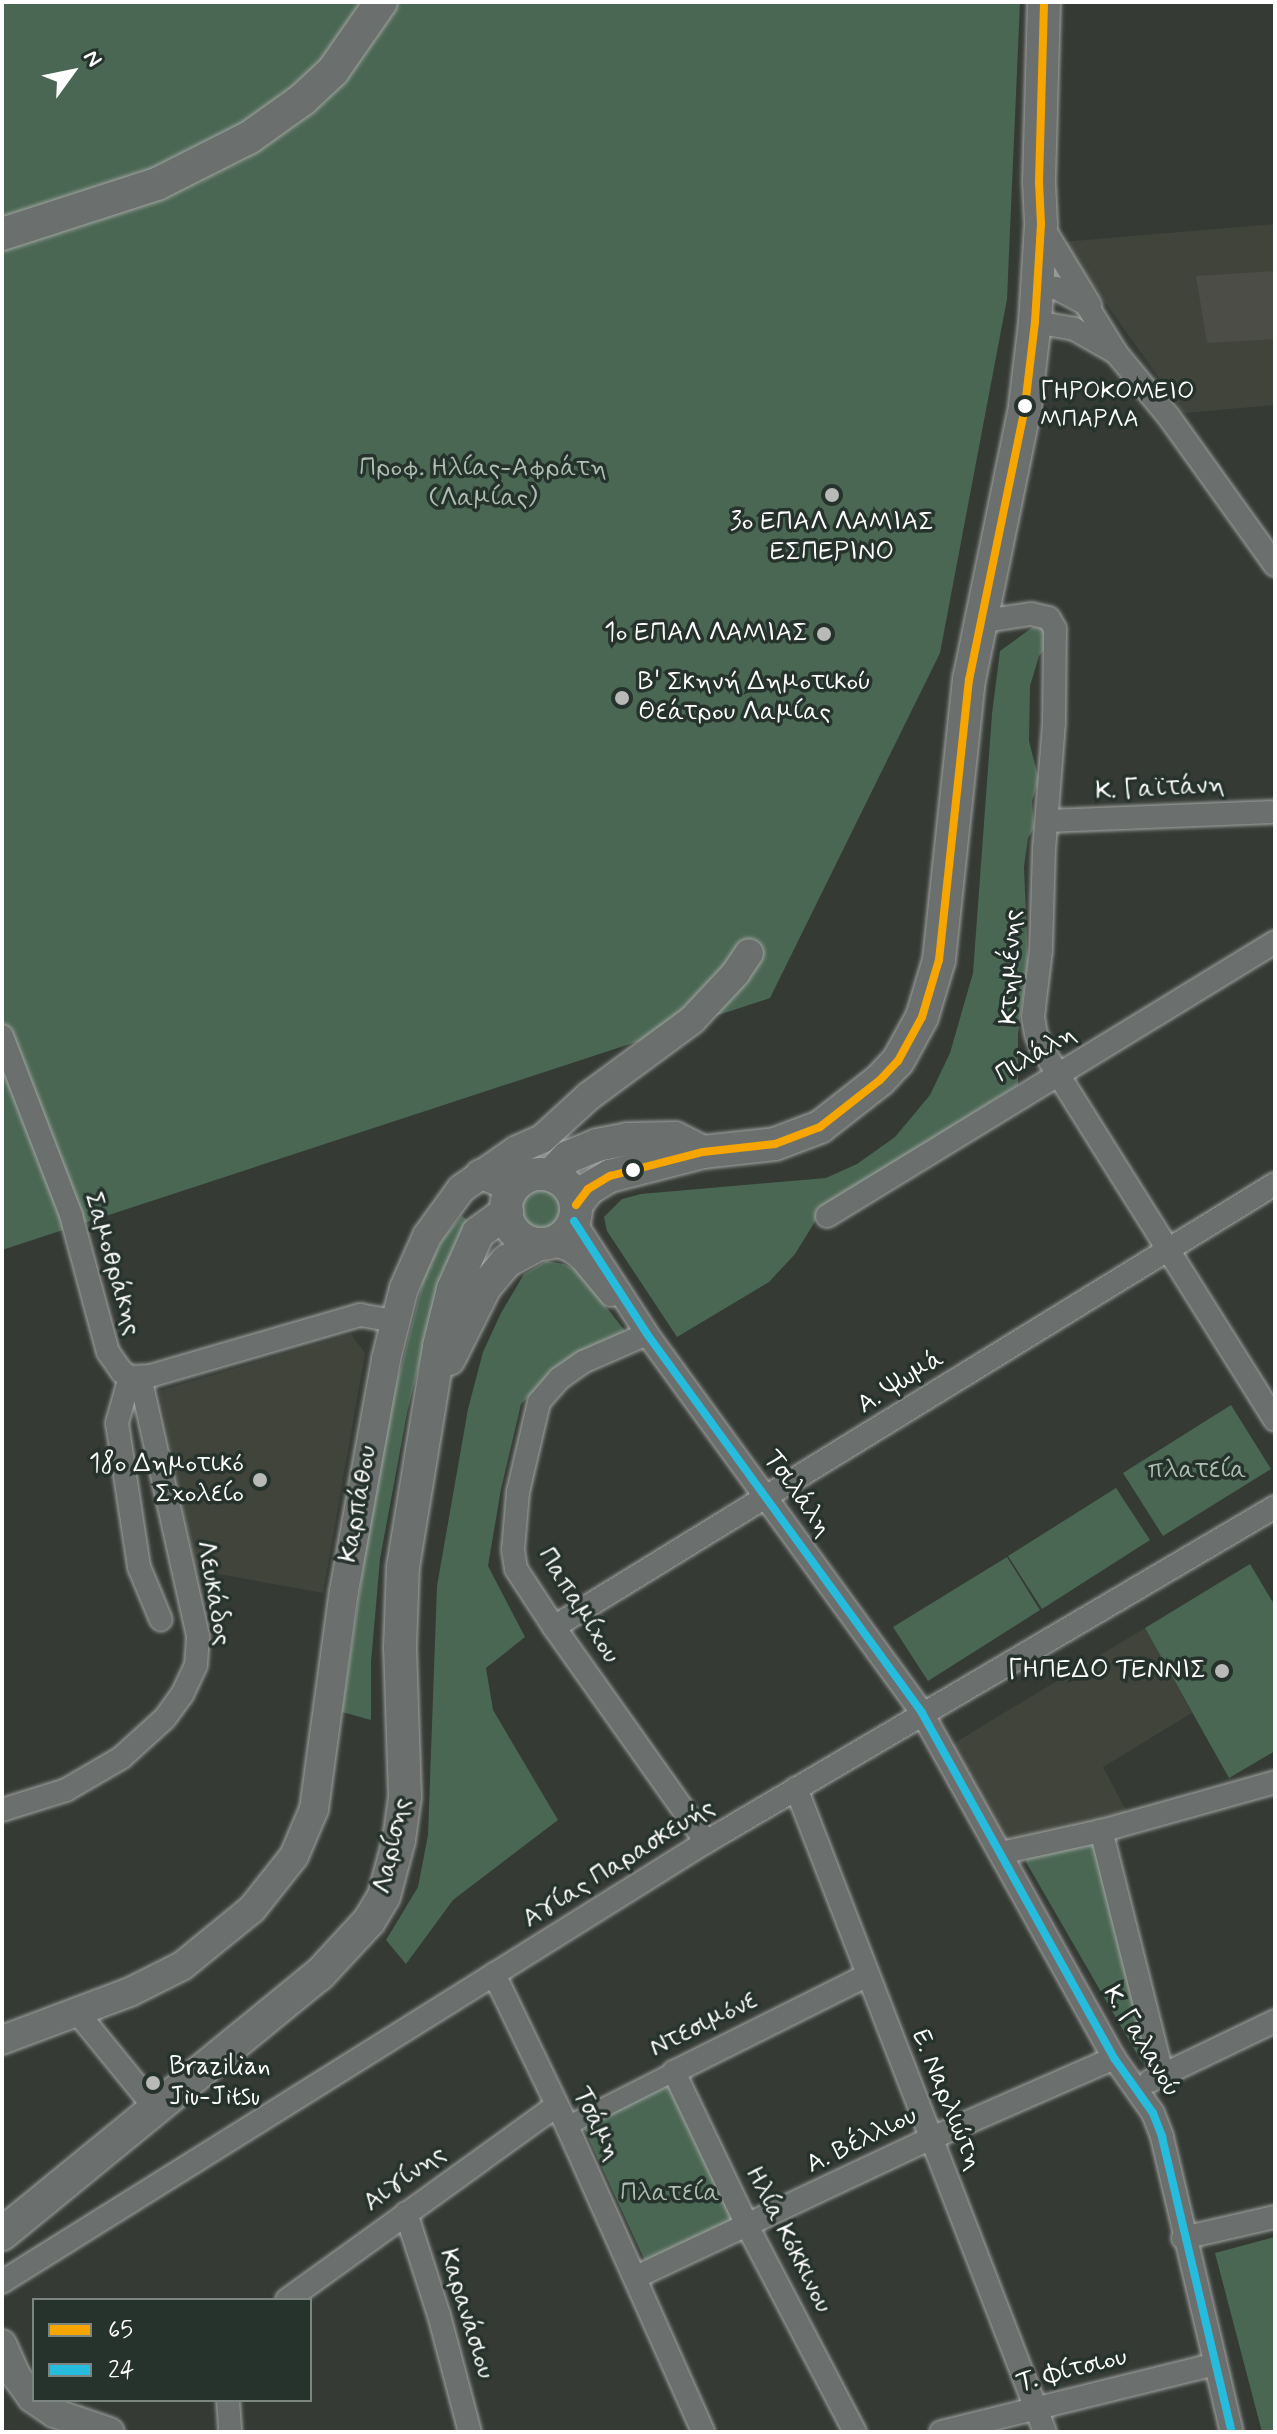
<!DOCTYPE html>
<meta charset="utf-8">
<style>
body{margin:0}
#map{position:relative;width:1277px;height:2434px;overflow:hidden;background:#353a35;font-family:Mynerve,sans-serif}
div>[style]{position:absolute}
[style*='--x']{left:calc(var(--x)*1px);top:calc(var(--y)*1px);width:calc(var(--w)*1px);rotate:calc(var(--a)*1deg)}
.built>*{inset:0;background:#40443b}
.green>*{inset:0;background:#4a6753}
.round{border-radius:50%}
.building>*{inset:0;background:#4c4d47}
.roads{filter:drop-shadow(0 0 2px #a4a6a4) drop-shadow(0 0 2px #a4a6a4)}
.pedestrian>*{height:18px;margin:-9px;padding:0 9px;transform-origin:9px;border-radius:9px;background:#6b6f6d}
.minor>*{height:22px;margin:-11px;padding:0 11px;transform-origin:11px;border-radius:11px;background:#6b6f6d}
.tertiary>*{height:28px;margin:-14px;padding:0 14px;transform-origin:14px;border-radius:14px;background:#6b6f6d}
.secondary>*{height:32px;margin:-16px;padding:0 16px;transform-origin:16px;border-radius:16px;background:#6b6f6d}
.secondary>.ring{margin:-16px;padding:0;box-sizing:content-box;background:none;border:32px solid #6b6f6d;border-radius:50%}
.bus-1>*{height:8px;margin:-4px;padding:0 4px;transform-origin:4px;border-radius:4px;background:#f7a600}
.bus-2>*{height:8px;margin:-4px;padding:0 4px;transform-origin:4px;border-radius:4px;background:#26bcdd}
.dots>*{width:22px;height:22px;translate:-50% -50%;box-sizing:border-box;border:4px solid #26332d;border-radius:50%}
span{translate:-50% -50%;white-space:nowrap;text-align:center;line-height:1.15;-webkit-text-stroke:7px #26332d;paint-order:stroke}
.bus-label{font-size:24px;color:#fff}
.left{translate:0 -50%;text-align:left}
.park-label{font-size:26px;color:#afbeb4}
.poi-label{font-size:26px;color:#fff}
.right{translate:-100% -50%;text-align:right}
.street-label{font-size:26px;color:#fff}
.frame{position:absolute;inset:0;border:4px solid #fff;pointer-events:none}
.legend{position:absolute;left:32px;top:2298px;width:280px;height:104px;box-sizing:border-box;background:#26332d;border:2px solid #7d8581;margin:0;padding:10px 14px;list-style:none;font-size:24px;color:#fff}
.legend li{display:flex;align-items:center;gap:16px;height:40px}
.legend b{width:40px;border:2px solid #7d8581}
.north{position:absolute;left:32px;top:32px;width:80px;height:80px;-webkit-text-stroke:6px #26332d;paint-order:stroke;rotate:57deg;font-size:22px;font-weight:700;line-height:32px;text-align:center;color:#fff}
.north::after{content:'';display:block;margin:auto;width:28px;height:36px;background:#fff;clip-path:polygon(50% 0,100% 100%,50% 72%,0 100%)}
</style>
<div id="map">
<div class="built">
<i style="clip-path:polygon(1275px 224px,1275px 405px,1184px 413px,1062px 242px)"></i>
<i style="clip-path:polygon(351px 1334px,365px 1353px,323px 1593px,196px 1570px,159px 1391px)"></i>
<i style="clip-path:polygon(1145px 1628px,1192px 1713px,1103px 1767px,1130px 1818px,1003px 1854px,951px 1745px)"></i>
</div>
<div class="green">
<i style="clip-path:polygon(2px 2px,1020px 2px,1007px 299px,940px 653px,770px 998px,2px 1250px)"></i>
<i style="clip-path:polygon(1033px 627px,1042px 628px,1049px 644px,1039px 656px,1030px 686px,1029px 741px,1039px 780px,1032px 801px,1034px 828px,1028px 838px,1024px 867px,1028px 961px,1018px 1034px,1018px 1085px,824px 1207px,795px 1254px,769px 1282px,677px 1337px,607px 1231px,604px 1217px,622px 1199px,641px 1194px,826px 1178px,857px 1164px,895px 1137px,930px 1095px,950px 1053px,973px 973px,992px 714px,1000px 651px)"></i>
<i class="round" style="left:515px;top:1182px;width:52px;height:52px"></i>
<i style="clip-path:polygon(462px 1216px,470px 1222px,434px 1304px,407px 1413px,380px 1559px,371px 1662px,371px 1720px,342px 1712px,369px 1526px,393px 1398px,426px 1269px,444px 1237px)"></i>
<i style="clip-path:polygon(546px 1261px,564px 1264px,579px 1272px,625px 1331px,566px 1363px,521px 1404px,501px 1489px,488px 1566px,525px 1637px,486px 1668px,493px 1710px,558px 1820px,453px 1900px,406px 1964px,386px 1940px,418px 1887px,428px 1835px,437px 1586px,468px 1409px,483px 1352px,501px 1313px,524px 1274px)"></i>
<i style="clip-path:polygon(1231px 1405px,1271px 1469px,1163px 1536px,1123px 1473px)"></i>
<i style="clip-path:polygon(1116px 1488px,1150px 1540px,1042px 1609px,1008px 1556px)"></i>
<i style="clip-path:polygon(1007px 1557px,1040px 1610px,928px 1681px,893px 1627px)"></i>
<i style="clip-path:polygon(1250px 1564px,1275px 1606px,1275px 1751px,1229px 1778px,1145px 1628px)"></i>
<i style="clip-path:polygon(1083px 1840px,1099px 1850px,1152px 2059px,1141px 2061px,1026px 1862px,1028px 1854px)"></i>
<i style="clip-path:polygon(673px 2083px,738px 2220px,646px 2263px,582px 2124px)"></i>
<i style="clip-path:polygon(1275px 2237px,1275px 2430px,1262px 2432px,1215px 2253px)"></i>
</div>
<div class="building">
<i style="clip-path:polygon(1275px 271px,1275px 339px,1207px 343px,1196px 276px)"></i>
</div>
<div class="roads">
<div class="pedestrian">
<i style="--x:567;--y:2126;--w:120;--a:-26.8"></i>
</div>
<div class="minor">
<i style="--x:1041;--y:224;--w:95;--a:58.8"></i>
<i style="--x:1038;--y:286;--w:18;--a:6"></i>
<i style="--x:1056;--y:288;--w:34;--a:28"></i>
<i style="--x:1086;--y:304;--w:59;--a:58.2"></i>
<i style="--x:1117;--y:354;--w:82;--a:50.5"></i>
<i style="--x:1169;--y:417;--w:182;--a:54.4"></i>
<i style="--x:1035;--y:322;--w:40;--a:10"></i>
<i style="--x:1074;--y:329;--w:45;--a:29.4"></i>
<i style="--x:978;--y:622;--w:54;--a:-8.6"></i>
<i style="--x:1031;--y:614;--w:18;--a:13"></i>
<i style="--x:1049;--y:618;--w:13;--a:61"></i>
<i style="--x:1055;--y:629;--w:94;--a:90.6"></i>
<i style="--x:1054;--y:723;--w:126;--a:94.5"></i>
<i style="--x:1044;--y:849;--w:101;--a:91.7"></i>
<i style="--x:1041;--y:950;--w:67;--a:96.8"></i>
<i style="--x:1033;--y:1017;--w:17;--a:80"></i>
<i style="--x:1036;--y:1034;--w:14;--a:69"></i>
<i style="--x:1041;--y:1047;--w:440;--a:57.9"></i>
<i style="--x:1047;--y:821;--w:228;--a:-2.3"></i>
<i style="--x:2;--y:1036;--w:192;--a:68.9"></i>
<i style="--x:71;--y:1215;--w:142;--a:74.9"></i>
<i style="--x:108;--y:1352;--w:24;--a:55"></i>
<i style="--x:122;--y:1372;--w:9;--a:32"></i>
<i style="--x:130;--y:1377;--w:20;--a:-3"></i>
<i style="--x:150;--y:1376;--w:219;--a:-16.2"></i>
<i style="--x:360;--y:1315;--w:36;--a:10"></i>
<i style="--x:827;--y:1216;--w:525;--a:-31.45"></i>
<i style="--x:574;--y:1221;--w:135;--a:57.1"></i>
<i style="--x:647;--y:1334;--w:468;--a:54"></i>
<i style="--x:922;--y:1713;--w:395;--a:60.9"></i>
<i style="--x:1114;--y:2058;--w:67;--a:54.7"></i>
<i style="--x:1153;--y:2113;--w:26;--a:69"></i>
<i style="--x:1162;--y:2137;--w:303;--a:76.7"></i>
<i style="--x:549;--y:1243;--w:21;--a:19"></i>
<i style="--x:569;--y:1250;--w:15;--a:37"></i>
<i style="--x:581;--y:1259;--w:47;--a:50.2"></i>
<i style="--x:647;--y:1334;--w:70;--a:156.4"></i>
<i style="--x:583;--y:1362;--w:29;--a:145"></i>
<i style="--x:559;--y:1379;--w:30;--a:131"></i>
<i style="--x:539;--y:1402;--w:92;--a:103.1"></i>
<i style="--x:518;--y:1492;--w:58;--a:94.9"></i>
<i style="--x:513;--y:1550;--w:19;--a:81"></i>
<i style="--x:516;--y:1569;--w:69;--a:56.8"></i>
<i style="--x:554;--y:1627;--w:263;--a:54.7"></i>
<i style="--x:130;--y:1377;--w:48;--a:105.8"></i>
<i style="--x:117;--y:1423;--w:146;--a:81.3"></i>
<i style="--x:139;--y:1567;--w:57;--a:67.5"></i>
<i style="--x:554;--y:1627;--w:846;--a:-31.57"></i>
<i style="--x:796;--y:1788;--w:690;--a:68.86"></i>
<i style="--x:2;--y:1810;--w:67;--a:-17.4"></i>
<i style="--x:66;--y:1790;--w:64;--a:-30.2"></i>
<i style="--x:121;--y:1758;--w:59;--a:-42.3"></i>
<i style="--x:165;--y:1718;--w:29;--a:-54"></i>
<i style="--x:182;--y:1695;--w:33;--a:-65"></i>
<i style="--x:196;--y:1665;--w:29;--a:-86"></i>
<i style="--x:198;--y:1636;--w:265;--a:-102.6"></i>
<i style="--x:1001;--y:1853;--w:102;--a:-12.4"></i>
<i style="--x:494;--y:1974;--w:169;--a:64.3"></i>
<i style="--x:567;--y:2126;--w:335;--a:66"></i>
<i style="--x:77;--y:2012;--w:124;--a:50.9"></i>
<i style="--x:1162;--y:2073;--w:250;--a:-104.1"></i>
<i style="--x:1101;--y:1831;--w:181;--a:-15.7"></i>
<i style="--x:1150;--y:2081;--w:139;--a:-25.6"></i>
<i style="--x:406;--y:2213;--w:107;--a:72.1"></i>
<i style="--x:439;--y:2315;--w:121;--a:75.2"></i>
<i style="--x:1183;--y:2238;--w:94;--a:-12.9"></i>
<i style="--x:636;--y:2277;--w:327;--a:-25.2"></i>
<i style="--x:932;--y:2138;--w:199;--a:-23.7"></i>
<i style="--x:2;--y:2282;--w:830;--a:-32.01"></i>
<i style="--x:706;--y:1842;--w:660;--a:-30.49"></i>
<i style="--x:287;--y:2300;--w:332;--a:-35.8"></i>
<i style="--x:228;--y:2400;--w:32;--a:86"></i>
<i style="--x:855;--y:2432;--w:233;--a:-117.6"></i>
<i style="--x:747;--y:2225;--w:170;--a:-115.5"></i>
<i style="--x:674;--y:2072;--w:215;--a:-26.6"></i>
<i style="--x:941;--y:2432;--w:282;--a:-13.9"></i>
</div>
<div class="tertiary">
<i style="--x:480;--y:1174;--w:36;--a:23"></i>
<i style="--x:2;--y:2040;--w:137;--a:-20.6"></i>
<i style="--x:130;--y:1992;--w:58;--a:-26.6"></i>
<i style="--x:182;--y:1966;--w:90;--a:-39.2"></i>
<i style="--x:252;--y:1909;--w:68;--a:-51.6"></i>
<i style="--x:294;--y:1856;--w:51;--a:-66.9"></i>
<i style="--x:314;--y:1809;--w:220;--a:-82.2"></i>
<i style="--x:344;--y:1591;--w:236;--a:-79.7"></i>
<i style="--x:386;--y:1359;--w:73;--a:-75.8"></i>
<i style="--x:404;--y:1288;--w:57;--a:-66.1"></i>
<i style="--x:427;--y:1236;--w:58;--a:-54.1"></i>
<i style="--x:461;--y:1189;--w:68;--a:-34.9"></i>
<i style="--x:517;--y:1150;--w:27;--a:-24"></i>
<i style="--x:542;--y:1139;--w:64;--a:-42.5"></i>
<i style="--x:589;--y:1096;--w:128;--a:-36.4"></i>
<i style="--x:692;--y:1020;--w:63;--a:-46.9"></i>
<i style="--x:735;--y:974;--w:25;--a:-56"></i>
<i style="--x:2;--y:2344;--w:36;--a:66"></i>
<i style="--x:17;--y:2377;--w:26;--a:54"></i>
<i style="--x:32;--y:2398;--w:27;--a:34"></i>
<i style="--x:54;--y:2413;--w:59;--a:18.7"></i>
</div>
<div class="secondary">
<i style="--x:2;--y:234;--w:163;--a:-17.9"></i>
<i style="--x:157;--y:184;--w:104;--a:-26.8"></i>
<i style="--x:250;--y:137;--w:65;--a:-35.6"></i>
<i style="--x:303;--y:99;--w:41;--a:-43"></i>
<i style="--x:333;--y:71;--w:84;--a:-55.2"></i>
<i class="ring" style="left:506px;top:1174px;width:38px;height:38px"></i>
<i style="--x:551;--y:1175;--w:25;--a:-47"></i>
<i style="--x:568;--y:1157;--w:31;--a:-22"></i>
<i style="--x:597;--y:1145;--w:31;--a:-11"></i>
<i style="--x:627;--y:1139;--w:48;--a:-1.2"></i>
<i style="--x:675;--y:1138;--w:31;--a:27"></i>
<i style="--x:576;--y:1205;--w:20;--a:-53"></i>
<i style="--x:588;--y:1189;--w:26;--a:-31"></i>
<i style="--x:610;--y:1176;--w:96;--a:-14.5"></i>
<i style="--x:703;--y:1152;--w:72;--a:-6.3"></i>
<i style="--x:775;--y:1144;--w:48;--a:-20.7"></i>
<i style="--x:820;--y:1127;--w:76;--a:-38.1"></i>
<i style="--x:880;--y:1080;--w:26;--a:-47"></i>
<i style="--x:898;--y:1061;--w:50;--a:-61.4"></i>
<i style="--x:922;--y:1017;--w:59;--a:-73.4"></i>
<i style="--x:939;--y:960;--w:282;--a:-83.9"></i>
<i style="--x:969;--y:680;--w:280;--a:-78.4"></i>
<i style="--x:1025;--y:406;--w:85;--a:-83.2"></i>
<i style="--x:1035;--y:322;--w:98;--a:-86.5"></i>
<i style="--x:1041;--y:224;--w:42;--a:-92.7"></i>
<i style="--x:1039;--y:182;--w:180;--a:-88.4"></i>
<i style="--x:449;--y:1359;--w:80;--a:-63.4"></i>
<i style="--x:485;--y:1287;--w:34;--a:-50"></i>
<i style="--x:507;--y:1261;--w:36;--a:-28"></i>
<i style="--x:2;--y:2234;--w:409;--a:-39.3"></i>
<i style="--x:319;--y:1975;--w:74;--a:-47.2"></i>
<i style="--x:369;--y:1921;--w:29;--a:-59"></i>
<i style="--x:384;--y:1896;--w:58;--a:-75"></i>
<i style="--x:399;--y:1840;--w:43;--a:-82.1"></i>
<i style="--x:405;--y:1797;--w:150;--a:-91.9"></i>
<i style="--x:400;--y:1647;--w:80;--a:-87.9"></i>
<i style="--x:403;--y:1567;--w:224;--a:-80.7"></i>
<i style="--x:439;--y:1346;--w:59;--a:-76.2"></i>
<i style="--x:453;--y:1289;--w:61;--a:-65.9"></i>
<i style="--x:478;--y:1233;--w:36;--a:-36"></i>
</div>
</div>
<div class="bus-1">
<i style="--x:576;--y:1205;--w:20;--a:-53"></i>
<i style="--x:588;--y:1189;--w:26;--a:-31"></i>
<i style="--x:610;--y:1176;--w:96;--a:-14.5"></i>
<i style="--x:703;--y:1152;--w:72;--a:-6.3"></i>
<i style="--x:775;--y:1144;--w:48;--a:-20.7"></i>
<i style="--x:820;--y:1127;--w:76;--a:-38.1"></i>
<i style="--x:880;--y:1080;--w:26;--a:-47"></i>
<i style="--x:898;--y:1061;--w:50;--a:-61.4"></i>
<i style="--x:922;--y:1017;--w:59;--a:-73.4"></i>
<i style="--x:939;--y:960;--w:282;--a:-83.9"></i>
<i style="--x:969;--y:680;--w:280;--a:-78.4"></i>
<i style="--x:1025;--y:406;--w:85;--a:-83.2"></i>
<i style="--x:1035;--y:322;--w:98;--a:-86.5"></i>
<i style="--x:1041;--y:224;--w:42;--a:-92.7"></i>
<i style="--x:1039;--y:182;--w:180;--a:-88.4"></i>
</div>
<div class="bus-2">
<i style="--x:574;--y:1221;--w:135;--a:57.1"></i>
<i style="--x:647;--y:1334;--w:468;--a:54"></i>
<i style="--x:922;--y:1713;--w:395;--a:60.9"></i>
<i style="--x:1114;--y:2058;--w:67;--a:54.7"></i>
<i style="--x:1153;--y:2113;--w:26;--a:69"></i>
<i style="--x:1162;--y:2137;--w:303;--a:76.7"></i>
</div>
<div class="dots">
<i style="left:1025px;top:406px;background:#fff"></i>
<i style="left:832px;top:495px;background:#b8bab8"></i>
<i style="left:824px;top:634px;background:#b8bab8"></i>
<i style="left:622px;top:698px;background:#b8bab8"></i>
<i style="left:633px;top:1170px;background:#fff"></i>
<i style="left:260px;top:1480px;background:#b8bab8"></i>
<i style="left:1222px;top:1671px;background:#b8bab8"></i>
<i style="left:153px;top:2083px;background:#b8bab8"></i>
</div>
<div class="bus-label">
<span class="left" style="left:1040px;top:406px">ΓΗΡΟΚΟΜΕΙΟ<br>ΜΠΑΡΛΑ</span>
</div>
<div class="park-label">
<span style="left:483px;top:484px">Προφ. Ηλίας-Αφράτη<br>(Λαμίας)</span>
<span style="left:1197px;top:1471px">πλατεία</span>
<span style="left:670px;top:2194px">Πλατεία</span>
</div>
<div class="poi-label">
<span style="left:832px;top:538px">3ο ΕΠΑΛ ΛΑΜΙΑΣ<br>ΕΣΠΕΡΙΝΟ</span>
<span class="right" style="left:808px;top:634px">1ο ΕΠΑΛ ΛΑΜΙΑΣ</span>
<span class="left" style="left:638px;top:698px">Β' Σκηνή Δημοτικού<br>Θεάτρου Λαμίας</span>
<span class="right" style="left:244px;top:1480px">18ο Δημοτικό<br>Σχολείο</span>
<span class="right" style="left:1206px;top:1671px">ΓΗΠΕΔΟ ΤΕΝΝΙΣ</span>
<span class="left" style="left:169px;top:2083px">Brazilian<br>Jiu-Jitsu</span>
</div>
<div class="street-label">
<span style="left:1160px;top:789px;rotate:-3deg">Κ. Γαϊτάνη</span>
<span style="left:1012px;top:967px;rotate:-88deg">Κτημένης</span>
<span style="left:1036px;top:1055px;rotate:-31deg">Πιλάλη</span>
<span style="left:112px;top:1264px;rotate:74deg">Σαμοθράκης</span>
<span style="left:901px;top:1383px;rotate:-32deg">Α. Ψωμά</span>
<span style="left:797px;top:1494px;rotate:55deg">Τσιλάλη</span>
<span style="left:359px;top:1504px;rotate:-80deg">Καρπάθου</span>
<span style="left:213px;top:1593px;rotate:80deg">Λευκάδος</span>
<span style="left:578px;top:1606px;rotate:58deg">Παπαμίχου</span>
<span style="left:393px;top:1846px;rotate:-78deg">Λαρίσης</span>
<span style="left:619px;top:1864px;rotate:-32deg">Αγίας Παρασκευής</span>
<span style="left:704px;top:2025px;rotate:-26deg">Ντεσιμόνε</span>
<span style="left:1141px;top:2042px;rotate:59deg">Κ. Γαλανού</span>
<span style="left:946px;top:2100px;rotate:68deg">Ε. Ναρλιώτη</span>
<span style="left:596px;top:2124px;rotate:64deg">Τσάμη</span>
<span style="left:862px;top:2141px;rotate:-26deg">Α. Βέλλιου</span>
<span style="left:405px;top:2179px;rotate:-36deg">Αιγίνης</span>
<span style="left:788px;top:2240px;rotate:63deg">Ηλία Κόκκινου</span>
<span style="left:466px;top:2314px;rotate:73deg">Καρανάσιου</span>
<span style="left:1072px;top:2371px;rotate:-14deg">Τ. Φίτσιου</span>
</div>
<div class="frame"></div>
<ul class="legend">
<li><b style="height:10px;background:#f7a600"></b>65</li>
<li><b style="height:10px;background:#26bcdd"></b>24</li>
</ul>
<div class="north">N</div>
</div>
